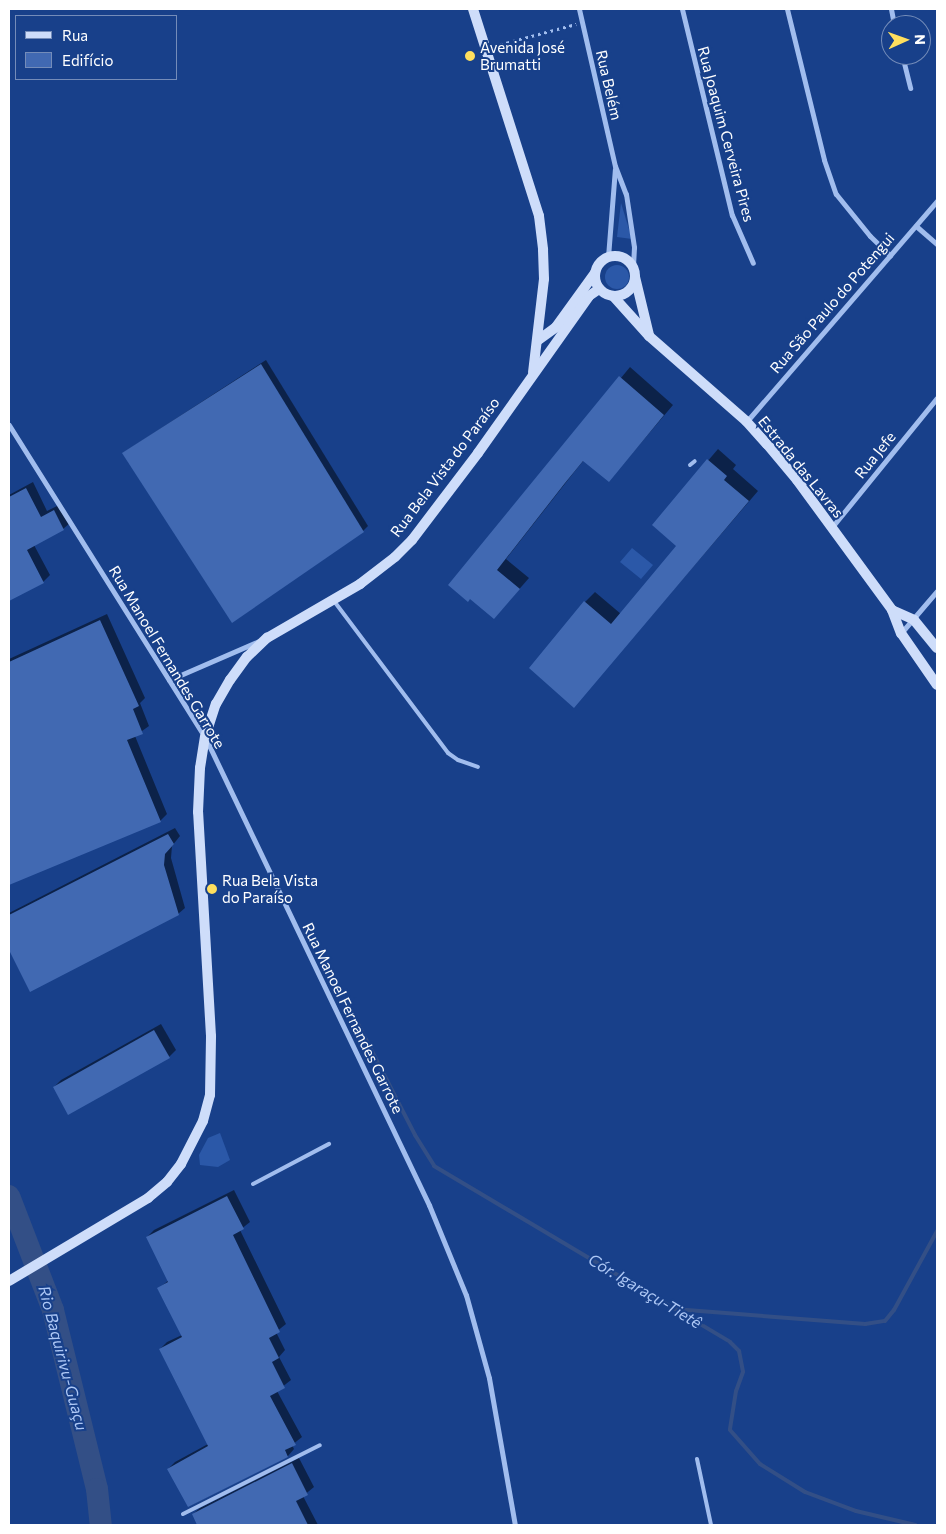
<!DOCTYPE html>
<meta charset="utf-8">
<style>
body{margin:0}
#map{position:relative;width:946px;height:1534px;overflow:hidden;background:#18408a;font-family:Commissioner,sans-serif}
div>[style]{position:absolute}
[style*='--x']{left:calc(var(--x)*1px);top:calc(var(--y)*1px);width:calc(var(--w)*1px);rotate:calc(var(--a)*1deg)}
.green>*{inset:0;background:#2b58a8}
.round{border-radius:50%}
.shadow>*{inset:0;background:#0007}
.stream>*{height:4px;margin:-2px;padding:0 2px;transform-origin:2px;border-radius:2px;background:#334f86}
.river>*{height:22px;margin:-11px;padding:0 11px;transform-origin:11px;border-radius:11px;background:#334f86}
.building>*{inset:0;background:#4169b2}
.path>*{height:2.5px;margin-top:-1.25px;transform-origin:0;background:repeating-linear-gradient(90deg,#a1bdee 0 2.5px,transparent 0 6.5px)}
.lane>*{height:4px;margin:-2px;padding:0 2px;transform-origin:2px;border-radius:2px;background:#a1bdee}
.street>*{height:5px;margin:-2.5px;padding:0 2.5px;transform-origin:2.5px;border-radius:2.5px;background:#a1bdee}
.secondary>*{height:10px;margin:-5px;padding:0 5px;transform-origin:5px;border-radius:5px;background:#ceddfa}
.secondary>.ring{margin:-5px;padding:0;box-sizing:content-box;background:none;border:10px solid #ceddfa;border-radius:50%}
.dots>*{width:14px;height:14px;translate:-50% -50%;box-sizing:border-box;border:2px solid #18408a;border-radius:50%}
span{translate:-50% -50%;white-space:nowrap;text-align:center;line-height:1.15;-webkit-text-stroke:4px #18408a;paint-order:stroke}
.poi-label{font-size:15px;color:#fff}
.left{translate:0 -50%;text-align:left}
.street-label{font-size:15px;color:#fff}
.water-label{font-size:16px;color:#adc7f5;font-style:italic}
.frame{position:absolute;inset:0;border:10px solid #fff;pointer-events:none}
.legend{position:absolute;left:15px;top:15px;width:162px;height:65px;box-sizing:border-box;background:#18408a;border:1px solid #748cb9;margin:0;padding:6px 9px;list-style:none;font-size:15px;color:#fff}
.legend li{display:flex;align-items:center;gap:10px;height:25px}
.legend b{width:25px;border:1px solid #748cb9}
.north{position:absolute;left:881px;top:15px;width:50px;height:50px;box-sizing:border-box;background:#18408a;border:1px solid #748cb9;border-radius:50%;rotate:88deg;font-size:14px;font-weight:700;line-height:20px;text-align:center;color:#fff}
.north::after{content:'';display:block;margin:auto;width:18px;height:22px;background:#ffdf5e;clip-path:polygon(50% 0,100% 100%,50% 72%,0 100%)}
</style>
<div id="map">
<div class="green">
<i style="clip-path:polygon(621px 203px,632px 239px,617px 237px)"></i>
<i class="round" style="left:605px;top:265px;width:24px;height:24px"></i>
<i style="clip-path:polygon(632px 548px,653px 565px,641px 579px,620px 562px)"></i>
<i style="clip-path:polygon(220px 1133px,230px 1160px,218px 1167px,200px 1165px,199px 1155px,208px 1138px)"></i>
</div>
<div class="shadow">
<i style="clip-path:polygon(266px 360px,368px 526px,363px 531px,123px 453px)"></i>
<i style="clip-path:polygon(630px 367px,673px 405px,618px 470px,584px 460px,575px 471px,506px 559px,529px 578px,494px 618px,470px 598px,450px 585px)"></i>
<i style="clip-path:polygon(718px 449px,736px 465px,733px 469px,758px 491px,574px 706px,585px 602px,595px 592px,621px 614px,677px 546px,653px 525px)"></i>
<i style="clip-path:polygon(33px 482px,47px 511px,61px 504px,70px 523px,63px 529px,34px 545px,50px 575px,43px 582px,9px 600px,9px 495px)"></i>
<i style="clip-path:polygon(107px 614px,145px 698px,140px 703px,149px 726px,135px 736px,167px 814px,160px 821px,9px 884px,9px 659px)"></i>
<i style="clip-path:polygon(175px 828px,180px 836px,172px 846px,171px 858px,185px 908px,178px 914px,30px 990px,9px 947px,9px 913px)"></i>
<i style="clip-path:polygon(161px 1024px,176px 1050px,169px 1057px,69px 1113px,54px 1087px,61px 1080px)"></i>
<i style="clip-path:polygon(234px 1190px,250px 1222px,240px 1230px,286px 1324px,276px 1332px,285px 1350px,279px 1357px,291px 1380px,277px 1391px,302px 1437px,292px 1445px,294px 1449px,288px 1456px,189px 1506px,168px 1469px,175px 1462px,208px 1444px,160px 1349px,167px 1342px,182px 1335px,158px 1289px,169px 1280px,147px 1237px,154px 1230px)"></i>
<i style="clip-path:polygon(299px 1458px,314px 1487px,303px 1496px,318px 1525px,199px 1525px,193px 1514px,200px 1508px)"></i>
</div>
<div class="stream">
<i style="--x:358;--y:1024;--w:125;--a:62.8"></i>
<i style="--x:415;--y:1135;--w:36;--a:58"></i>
<i style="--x:434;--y:1166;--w:344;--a:30.7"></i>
<i style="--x:730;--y:1342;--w:13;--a:45"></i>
<i style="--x:739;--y:1351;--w:21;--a:79"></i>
<i style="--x:743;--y:1372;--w:20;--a:110"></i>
<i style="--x:736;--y:1391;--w:39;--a:99"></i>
<i style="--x:730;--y:1430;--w:45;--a:48.6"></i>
<i style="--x:760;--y:1464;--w:53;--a:31.9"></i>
<i style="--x:805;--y:1492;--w:54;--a:20.4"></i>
<i style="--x:856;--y:1511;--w:61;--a:13.3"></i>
<i style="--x:674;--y:1309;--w:192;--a:4.5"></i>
<i style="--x:865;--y:1324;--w:20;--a:-9"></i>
<i style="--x:885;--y:1321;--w:14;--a:-51"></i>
<i style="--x:894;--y:1310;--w:90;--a:-61.4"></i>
</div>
<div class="river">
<i style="--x:9;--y:1196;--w:122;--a:68.9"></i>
<i style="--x:53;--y:1310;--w:184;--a:76.2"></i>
<i style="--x:97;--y:1489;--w:36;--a:84"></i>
</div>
<div class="building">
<i style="clip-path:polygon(261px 364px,364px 532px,232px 623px,122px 453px)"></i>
<i style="clip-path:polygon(619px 376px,664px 415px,609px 482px,583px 461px,565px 483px,497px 570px,520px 589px,494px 619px,470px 599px,468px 602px,448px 585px)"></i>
<i style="clip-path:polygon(707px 459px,727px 476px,724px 480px,749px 501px,574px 708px,529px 668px,584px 601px,611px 624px,676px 546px,652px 525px)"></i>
<i style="clip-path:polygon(26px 488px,41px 517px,54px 510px,64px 530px,27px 550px,44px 583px,9px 601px,9px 497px)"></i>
<i style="clip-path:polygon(100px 620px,139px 706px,133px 709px,143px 734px,127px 740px,161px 822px,9px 885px,9px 662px)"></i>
<i style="clip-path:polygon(168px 834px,174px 844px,165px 854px,164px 865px,179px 915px,30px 992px,9px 950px,9px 915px)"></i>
<i style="clip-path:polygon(154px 1030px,170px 1058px,68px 1115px,53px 1087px)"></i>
<i style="clip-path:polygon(227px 1196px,244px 1229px,233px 1235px,280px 1332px,269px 1338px,279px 1358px,272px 1362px,285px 1388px,270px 1396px,296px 1445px,285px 1450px,288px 1457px,188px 1507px,167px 1469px,208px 1446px,159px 1349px,182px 1337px,157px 1288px,168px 1282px,146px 1237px)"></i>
<i style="clip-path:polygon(292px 1463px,308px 1495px,296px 1501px,308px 1525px,197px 1525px,192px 1514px)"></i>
</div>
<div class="path">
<i style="--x:494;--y:46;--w:85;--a:-15"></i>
</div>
<div class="lane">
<i style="--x:690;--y:465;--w:6;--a:-39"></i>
<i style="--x:334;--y:601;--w:190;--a:53.1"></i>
<i style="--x:448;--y:753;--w:12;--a:35"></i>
<i style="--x:458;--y:760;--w:21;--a:19"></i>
<i style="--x:253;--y:1184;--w:86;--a:-27.8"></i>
<i style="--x:697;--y:1459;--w:67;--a:78"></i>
<i style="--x:183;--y:1514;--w:153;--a:-26.7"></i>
</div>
<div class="street">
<i style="--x:579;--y:9;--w:161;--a:77.1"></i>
<i style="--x:615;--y:166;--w:30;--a:69"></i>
<i style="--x:626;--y:194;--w:54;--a:81.4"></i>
<i style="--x:634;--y:247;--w:20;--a:93"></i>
<i style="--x:682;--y:9;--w:212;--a:76.4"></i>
<i style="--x:732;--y:215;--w:52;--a:66.4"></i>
<i style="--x:787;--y:9;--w:155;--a:76.2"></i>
<i style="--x:824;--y:160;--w:36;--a:71"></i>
<i style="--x:836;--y:194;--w:54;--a:51"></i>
<i style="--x:870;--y:236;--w:28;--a:44"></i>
<i style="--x:891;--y:9;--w:16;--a:79"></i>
<i style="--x:902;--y:55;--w:34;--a:76"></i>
<i style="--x:916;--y:226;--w:28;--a:41"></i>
<i style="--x:608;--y:257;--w:88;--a:-85.5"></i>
<i style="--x:747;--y:421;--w:291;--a:-49.2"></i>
<i style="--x:9;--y:425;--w:368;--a:57.9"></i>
<i style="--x:205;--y:737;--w:519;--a:64.42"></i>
<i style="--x:429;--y:1205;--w:97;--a:67.7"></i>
<i style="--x:466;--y:1295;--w:86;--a:74.5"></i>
<i style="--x:489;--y:1378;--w:149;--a:80"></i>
<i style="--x:832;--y:527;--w:166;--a:-50.9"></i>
<i style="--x:901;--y:633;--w:55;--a:-49.4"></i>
<i style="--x:169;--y:680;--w:98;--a:-23.4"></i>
</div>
<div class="secondary">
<i style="--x:473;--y:9;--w:217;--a:72.3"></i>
<i style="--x:539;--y:216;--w:34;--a:83"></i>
<i style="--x:543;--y:250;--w:29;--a:88"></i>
<i style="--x:544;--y:279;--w:94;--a:96.7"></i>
<i class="ring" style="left:595px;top:256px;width:30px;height:30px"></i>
<i style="--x:635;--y:277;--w:60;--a:76.4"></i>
<i style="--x:613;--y:296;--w:54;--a:48"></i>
<i style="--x:649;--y:336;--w:129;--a:41.2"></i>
<i style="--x:746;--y:421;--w:31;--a:48"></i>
<i style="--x:767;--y:444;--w:47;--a:50.2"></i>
<i style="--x:797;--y:480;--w:161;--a:53.8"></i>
<i style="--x:892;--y:610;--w:25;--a:69"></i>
<i style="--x:901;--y:633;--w:63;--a:55.3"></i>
<i style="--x:537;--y:341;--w:24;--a:-36"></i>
<i style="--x:556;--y:327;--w:67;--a:-54.2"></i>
<i style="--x:892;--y:610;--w:24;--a:24"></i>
<i style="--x:914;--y:620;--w:36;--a:51"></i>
<i style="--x:9;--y:1281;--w:162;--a:-30.8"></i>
<i style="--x:148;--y:1198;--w:25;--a:-40"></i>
<i style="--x:167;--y:1182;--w:23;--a:-52"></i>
<i style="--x:181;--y:1164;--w:48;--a:-62.9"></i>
<i style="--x:203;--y:1121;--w:27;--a:-75"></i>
<i style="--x:210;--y:1095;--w:59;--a:-89"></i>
<i style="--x:211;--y:1036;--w:224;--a:-93.3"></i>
<i style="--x:198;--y:812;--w:44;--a:-87.4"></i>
<i style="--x:200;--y:768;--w:31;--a:-81"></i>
<i style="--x:205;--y:737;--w:35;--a:-72"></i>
<i style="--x:216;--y:704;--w:28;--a:-60"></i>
<i style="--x:230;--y:680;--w:29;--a:-54"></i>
<i style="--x:247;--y:657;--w:28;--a:-44"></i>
<i style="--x:267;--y:638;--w:108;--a:-30.1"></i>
<i style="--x:360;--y:584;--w:44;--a:-37.6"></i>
<i style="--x:395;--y:557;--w:24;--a:-45"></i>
<i style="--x:412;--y:540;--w:109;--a:-52.8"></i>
<i style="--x:478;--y:453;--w:192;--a:-54.7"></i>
<i style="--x:589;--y:296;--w:12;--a:-35"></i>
</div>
<div class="dots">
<i style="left:470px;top:56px;background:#ffdf5e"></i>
<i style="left:212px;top:889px;background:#ffdf5e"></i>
</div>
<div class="poi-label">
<span class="left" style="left:480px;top:56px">Avenida José<br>Brumatti</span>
<span class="left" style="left:222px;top:889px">Rua Bela Vista<br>do Paraíso</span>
</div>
<div class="street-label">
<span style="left:609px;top:85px;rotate:77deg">Rua Belém</span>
<span style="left:726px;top:134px;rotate:75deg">Rua Joaquim Cerveira Pires</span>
<span style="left:832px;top:303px;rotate:-49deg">Rua São Paulo do Potengui</span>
<span style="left:875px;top:455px;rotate:-51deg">Rua Jefe</span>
<span style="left:445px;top:467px;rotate:-53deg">Rua Bela Vista do Paraíso</span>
<span style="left:801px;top:467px;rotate:51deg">Estrada das Lavras</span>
<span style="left:167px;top:657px;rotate:59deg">Rua Manoel Fernandes Garrote</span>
<span style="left:353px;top:1018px;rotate:64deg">Rua Manoel Fernandes Garrote</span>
</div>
<div class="water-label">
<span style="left:645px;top:1291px;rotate:31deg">Cór. Igaraçu-Tietê</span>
<span style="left:63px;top:1358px;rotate:75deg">Rio Baquirivu-Guaçu</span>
</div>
<div class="frame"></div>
<ul class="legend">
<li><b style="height:6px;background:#ceddfa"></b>Rua</li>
<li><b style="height:14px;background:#4169b2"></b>Edifício</li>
</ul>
<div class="north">N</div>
</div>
